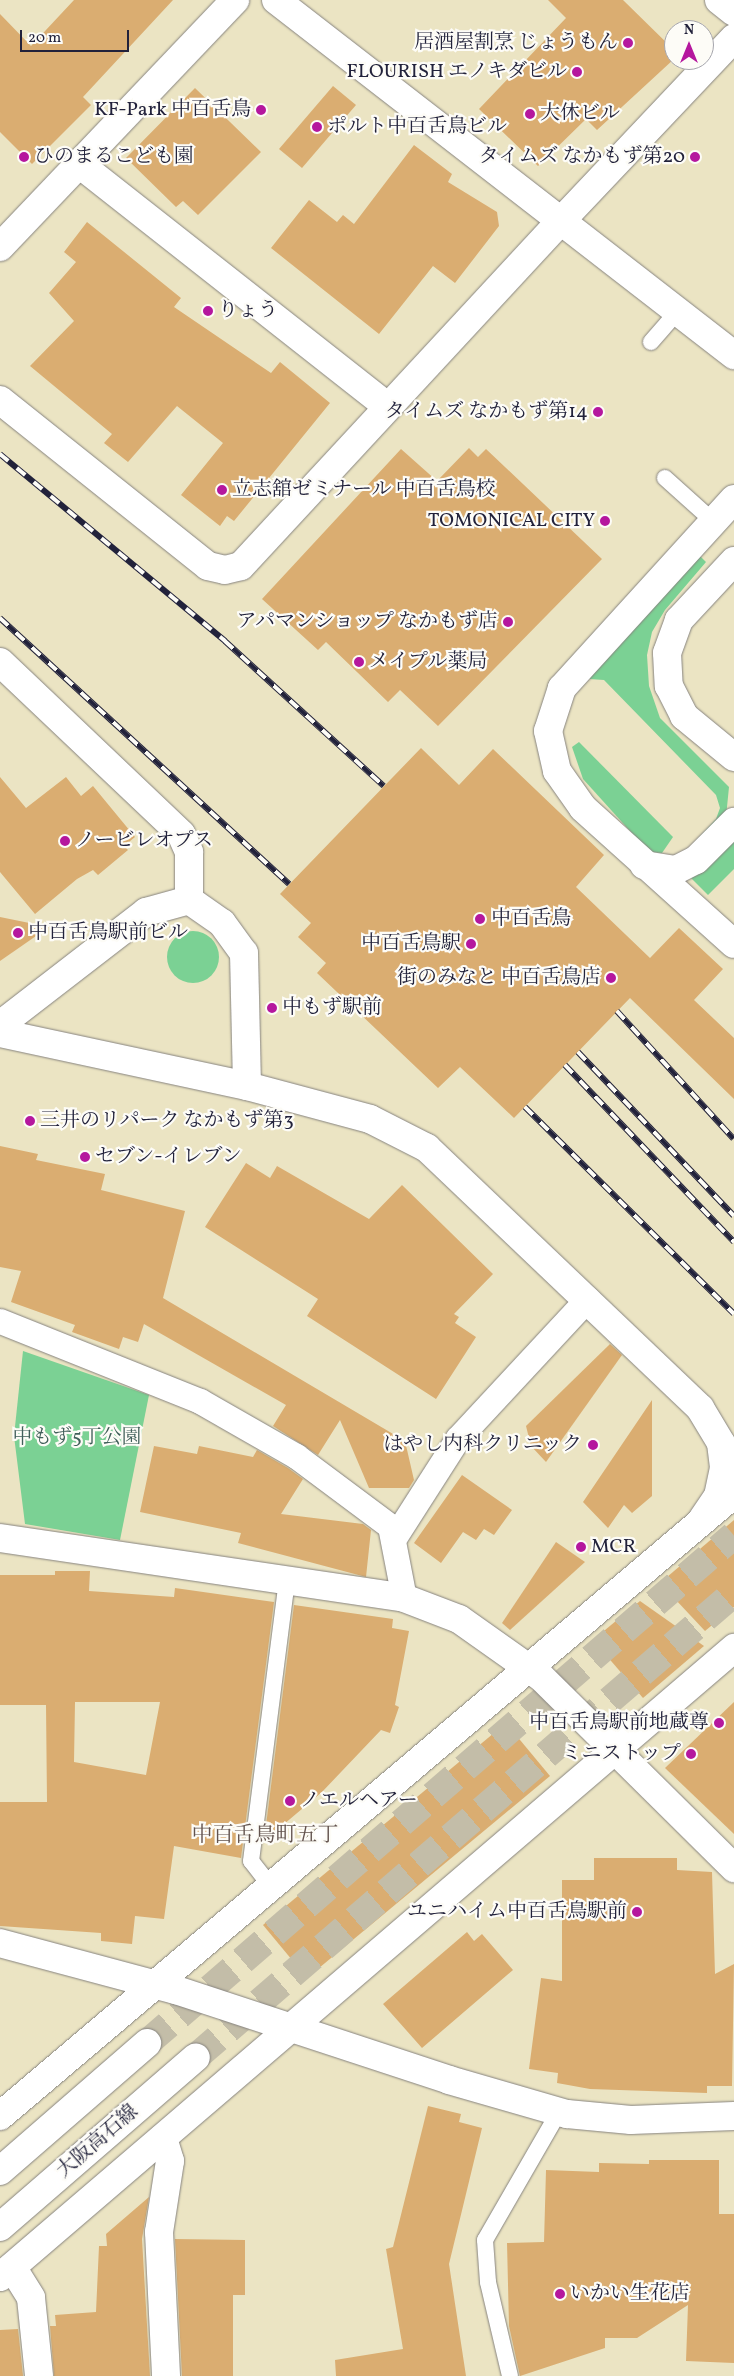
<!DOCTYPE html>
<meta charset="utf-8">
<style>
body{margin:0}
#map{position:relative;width:734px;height:2376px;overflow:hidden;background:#ebe4c3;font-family:Vollkorn,"Noto Serif JP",serif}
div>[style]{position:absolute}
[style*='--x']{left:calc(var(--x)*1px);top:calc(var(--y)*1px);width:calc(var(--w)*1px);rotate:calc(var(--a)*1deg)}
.green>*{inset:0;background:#7bd194}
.round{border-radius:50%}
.building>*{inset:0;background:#daad71}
.primary-tunnel>*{height:28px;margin-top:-14px;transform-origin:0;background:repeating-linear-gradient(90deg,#c3bda8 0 28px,transparent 0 42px)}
.roads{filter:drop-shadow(0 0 1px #86837f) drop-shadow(0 0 1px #86837f)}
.service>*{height:16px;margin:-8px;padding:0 8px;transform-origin:8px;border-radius:8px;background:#fff}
.pedestrian>*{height:25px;margin:-12.5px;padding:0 12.5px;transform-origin:12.5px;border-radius:12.5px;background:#fff}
.minor>*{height:28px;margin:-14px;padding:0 14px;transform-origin:14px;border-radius:14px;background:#fff}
.tertiary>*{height:28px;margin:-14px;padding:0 14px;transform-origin:14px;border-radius:14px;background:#fff}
.primary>*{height:28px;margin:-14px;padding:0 14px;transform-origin:14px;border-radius:14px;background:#fff}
.rail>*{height:5.5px;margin-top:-2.75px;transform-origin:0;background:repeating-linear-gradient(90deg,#fdfcf7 0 11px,#22223b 0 22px);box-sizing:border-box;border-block:1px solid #22223b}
.dots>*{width:14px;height:14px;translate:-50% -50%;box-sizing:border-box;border:2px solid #fdfcf7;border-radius:50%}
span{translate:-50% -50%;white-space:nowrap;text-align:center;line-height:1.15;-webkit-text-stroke:4.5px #fdfcf7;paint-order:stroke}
.poi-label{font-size:20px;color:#22223b}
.right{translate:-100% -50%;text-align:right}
.left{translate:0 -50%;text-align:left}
.park-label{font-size:20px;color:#415f5a}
.street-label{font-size:20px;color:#22223b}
.neighbourhood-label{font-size:21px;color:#62534e}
.north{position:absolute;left:664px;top:20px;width:50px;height:50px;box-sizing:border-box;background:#fdfcf7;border:1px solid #a5a5ac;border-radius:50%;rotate:0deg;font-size:14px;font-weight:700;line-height:20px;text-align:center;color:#22223b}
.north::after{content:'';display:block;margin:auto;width:18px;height:22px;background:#b5179e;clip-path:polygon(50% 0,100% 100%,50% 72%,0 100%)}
.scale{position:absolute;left:20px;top:30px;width:109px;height:22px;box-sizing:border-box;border:2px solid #22223b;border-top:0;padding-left:6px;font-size:15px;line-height:18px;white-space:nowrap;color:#22223b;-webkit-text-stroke:4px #fdfcf7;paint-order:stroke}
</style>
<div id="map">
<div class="green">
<i style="clip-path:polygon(699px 555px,706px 562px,665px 610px,652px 632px,647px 655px,649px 686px,660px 718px,729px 787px,726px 817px,691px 846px,716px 819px,720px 808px,716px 795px,604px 680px,589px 679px,587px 674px)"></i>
<i style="clip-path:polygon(579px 742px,673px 837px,662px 853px,649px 852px,583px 779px,572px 747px)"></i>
<i style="clip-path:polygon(734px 836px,734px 869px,708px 895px,691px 878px)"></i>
<i class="round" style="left:167px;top:931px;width:52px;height:52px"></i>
<i style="clip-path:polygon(23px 1351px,149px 1395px,120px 1540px,25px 1524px,14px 1436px)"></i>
</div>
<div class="building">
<i style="clip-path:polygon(74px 0,173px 0,83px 97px,91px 105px,32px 164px,0 132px,0 14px,31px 46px)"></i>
<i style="clip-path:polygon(548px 0,623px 0,674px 50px,674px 59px,597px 130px,586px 119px,538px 166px,479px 109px,566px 18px)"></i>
<i style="clip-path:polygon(333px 86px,356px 105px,302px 168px,279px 149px)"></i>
<i style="clip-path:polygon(195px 88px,261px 152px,198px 215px,183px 201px,176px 207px,126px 158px)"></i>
<i style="clip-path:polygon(414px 145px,452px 174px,448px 182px,497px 212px,499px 226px,455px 283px,433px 266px,379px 334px,271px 248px,309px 200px,337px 222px,343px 215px,354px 224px)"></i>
<i style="clip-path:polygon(87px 222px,181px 298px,174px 307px,271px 373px,280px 362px,330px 403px,234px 521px,227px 516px,220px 526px,181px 495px,223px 443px,177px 406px,128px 462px,104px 443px,112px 434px,30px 366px,74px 321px,49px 293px,76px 262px,64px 252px)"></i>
<i style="clip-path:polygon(469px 448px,478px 457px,486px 449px,602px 559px,438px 726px,400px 690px,388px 702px,326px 642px,318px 650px,262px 599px,401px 449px,437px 481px)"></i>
<i style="clip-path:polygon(421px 748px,459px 785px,493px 749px,604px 855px,576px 887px,650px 958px,679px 928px,723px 969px,694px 1000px,734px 1038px,734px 1099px,630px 998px,514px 1118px,460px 1067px,438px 1088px,317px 973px,326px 963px,298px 937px,311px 923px,280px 894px)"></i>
<i style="clip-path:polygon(0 777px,26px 808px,66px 777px,81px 796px,93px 786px,135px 837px,124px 846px,128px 850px,98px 875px,93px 870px,77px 879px,35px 914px,0 872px)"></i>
<i style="clip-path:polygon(0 917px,49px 927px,0 961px)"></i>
<i style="clip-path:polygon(0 1146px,38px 1154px,36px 1160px,105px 1174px,101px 1190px,185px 1211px,163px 1298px,405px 1441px,414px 1480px,409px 1488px,369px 1488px,340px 1420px,318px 1455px,273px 1426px,286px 1405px,144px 1324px,138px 1342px,123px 1337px,119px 1349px,72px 1332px,75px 1325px,11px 1302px,21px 1271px,0 1267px)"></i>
<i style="clip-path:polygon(246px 1163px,270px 1178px,277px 1166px,369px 1219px,402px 1185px,493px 1274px,454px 1314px,459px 1317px,455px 1323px,476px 1337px,436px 1399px,307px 1316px,318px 1299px,205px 1227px)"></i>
<i style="clip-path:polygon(610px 1344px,622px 1355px,546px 1462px,531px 1446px,526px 1426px)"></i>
<i style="clip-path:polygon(652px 1400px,652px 1496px,632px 1513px,624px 1505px,608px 1528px,583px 1502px)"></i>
<i style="clip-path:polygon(154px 1446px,197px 1454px,199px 1446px,253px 1457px,257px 1450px,288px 1468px,303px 1479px,281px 1514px,363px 1524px,371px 1530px,366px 1577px,238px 1543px,241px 1533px,140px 1512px)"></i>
<i style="clip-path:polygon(462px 1475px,512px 1510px,494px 1535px,484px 1529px,476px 1540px,463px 1532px,441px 1563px,414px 1543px)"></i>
<i style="clip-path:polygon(734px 1520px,734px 1607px,705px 1631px,660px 1583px)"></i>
<i style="clip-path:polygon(556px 1542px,585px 1562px,510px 1630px,502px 1623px)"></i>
<i style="clip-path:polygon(evenodd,55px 1571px,90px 1571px,89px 1591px,174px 1597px,175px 1588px,274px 1602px,241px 1858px,174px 1846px,164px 1919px,135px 1916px,132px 1944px,101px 1941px,101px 1933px,0 1926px,0 1802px,47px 1802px,46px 1705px,0 1705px,0 1575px,55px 1575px,55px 1571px,75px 1702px,160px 1702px,146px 1775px,74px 1762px,75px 1702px)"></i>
<i style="clip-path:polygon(640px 1601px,704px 1646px,643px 1698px,593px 1640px)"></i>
<i style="clip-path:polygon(294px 1605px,393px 1619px,392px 1628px,409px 1631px,395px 1705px,399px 1707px,390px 1733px,381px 1730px,322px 1792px,264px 1841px)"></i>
<i style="clip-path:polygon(734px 1702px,734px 1834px,665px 1768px)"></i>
<i style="clip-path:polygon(506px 1723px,550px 1776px,307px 1978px,263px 1925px)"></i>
<i style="clip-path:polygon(594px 1858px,677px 1858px,677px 1870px,712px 1872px,715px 1974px,734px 1964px,732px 2086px,707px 2086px,707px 2093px,590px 2089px,557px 2083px,558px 2073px,529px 2069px,541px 1978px,562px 1981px,562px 1880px,594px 1880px)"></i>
<i style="clip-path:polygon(467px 1932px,474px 1941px,482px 1934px,513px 1970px,422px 2048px,383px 2004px)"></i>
<i style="clip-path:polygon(428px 2106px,461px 2114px,459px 2122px,482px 2128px,449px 2264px,466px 2376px,336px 2376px,335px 2360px,403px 2349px,386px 2249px,393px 2247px)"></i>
<i style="clip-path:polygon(649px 2160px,719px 2160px,719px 2214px,734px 2214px,734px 2363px,686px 2361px,688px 2305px,637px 2338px,605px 2338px,605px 2348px,520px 2376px,509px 2326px,507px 2243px,544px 2242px,546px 2170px,599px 2172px,599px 2163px,649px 2164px)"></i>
<i style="clip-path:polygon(149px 2197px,142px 2239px,150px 2376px,54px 2376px,50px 2326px,56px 2326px,55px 2315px,96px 2312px,99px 2246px,107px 2246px,106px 2234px)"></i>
<i style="clip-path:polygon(175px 2239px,245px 2240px,245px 2295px,233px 2295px,233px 2376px,182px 2376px)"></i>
<i style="clip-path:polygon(18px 2329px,23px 2376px,0 2376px,0 2330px)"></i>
</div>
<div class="primary-tunnel">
<i style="--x:147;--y:2043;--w:776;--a:-40.87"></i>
<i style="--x:196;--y:2057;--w:710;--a:-40.78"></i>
</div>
<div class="roads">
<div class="service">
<i style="--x:651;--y:342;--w:41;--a:-48.9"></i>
<i style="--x:665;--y:478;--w:64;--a:41.9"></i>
<i style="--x:269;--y:1884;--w:29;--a:-128"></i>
<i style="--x:251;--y:1861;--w:282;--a:-82.7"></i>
<i style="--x:510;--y:2376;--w:97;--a:-103.2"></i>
<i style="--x:488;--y:2282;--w:42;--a:-94.1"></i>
<i style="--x:485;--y:2240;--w:148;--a:-60"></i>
</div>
<div class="pedestrian">
<i style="--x:0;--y:1321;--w:215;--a:21.8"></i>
<i style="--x:200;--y:1401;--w:111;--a:29.8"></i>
<i style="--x:296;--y:1456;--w:117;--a:36.7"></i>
<i style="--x:390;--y:1526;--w:73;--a:79"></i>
<i style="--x:394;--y:1538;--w:119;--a:-57.4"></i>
<i style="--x:458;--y:1438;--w:190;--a:-47.1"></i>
</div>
<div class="minor">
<i style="--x:276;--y:0;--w:361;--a:37.8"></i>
<i style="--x:561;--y:221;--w:252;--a:-46.6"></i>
<i style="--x:719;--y:0;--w:19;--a:39"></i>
<i style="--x:78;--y:163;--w:392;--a:38.2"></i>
<i style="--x:0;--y:247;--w:341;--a:-46.4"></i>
<i style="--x:0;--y:400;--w:266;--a:38.6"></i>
<i style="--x:208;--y:566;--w:17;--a:13"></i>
<i style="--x:225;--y:570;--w:16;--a:-14"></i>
<i style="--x:241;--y:566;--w:471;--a:-47.2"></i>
<i style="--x:561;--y:221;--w:219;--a:37.8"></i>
<i style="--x:734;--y:499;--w:256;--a:132.3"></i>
<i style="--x:562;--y:688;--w:45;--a:108"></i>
<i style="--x:548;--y:731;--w:41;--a:77.3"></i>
<i style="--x:557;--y:771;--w:45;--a:54.9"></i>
<i style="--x:583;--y:808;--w:203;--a:42"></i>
<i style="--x:734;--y:561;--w:81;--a:133"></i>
<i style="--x:679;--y:620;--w:35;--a:110"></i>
<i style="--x:667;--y:653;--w:33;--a:87"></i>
<i style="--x:669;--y:686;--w:34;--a:63"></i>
<i style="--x:684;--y:716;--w:65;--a:39.4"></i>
<i style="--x:0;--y:662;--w:250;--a:43.5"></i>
<i style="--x:181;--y:834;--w:20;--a:66"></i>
<i style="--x:189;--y:852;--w:48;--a:90"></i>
<i style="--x:644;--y:865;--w:32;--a:9"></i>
<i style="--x:676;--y:870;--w:22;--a:-27"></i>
<i style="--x:696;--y:860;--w:54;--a:-45"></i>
<i style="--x:0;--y:1025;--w:185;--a:-37.7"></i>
<i style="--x:146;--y:912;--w:45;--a:-15.6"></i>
<i style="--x:189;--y:900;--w:40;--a:34.9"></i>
<i style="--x:222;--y:923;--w:37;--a:54"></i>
<i style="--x:244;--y:953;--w:133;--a:88.7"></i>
<i style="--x:700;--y:1408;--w:41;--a:59"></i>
<i style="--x:721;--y:1443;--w:25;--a:83"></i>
<i style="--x:724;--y:1468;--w:29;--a:102"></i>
<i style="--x:718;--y:1496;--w:27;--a:124"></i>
<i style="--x:0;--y:1538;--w:408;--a:8.4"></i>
<i style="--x:404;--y:1598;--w:59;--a:20.9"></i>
<i style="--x:459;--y:1619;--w:100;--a:35.3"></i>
<i style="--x:541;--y:1677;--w:272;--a:44.7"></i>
<i style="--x:0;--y:1943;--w:182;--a:15"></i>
<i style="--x:176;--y:1990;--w:287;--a:18.2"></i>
<i style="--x:449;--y:2080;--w:123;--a:16.1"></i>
<i style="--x:567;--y:2114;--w:64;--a:5.4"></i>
<i style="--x:631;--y:2120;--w:103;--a:-2.2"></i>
<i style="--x:163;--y:2138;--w:24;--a:73"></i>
<i style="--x:170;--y:2161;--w:72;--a:98.8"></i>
<i style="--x:159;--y:2232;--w:144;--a:87.2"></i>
<i style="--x:12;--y:2267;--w:36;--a:58"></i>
<i style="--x:31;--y:2298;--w:78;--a:84.1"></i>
</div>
<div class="tertiary">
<i style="--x:0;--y:1033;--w:253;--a:12.1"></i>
<i style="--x:247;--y:1086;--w:127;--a:15"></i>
<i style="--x:370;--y:1119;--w:64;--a:27"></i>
<i style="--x:427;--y:1148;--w:377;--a:43.6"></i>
</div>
<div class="primary">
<i style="--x:0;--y:2116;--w:962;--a:-40.28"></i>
<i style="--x:0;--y:2171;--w:195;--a:-41"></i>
<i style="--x:0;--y:2227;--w:259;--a:-40.9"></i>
<i style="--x:0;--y:2277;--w:967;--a:-40.59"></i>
</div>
</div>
<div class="rail">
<i style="--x:0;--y:454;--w:293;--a:39.7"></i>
<i style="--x:225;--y:641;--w:215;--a:42.4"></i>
<i style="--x:0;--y:618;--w:393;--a:42.6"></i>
<i style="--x:617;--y:1011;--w:173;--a:47.6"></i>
<i style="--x:578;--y:1052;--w:226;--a:46.4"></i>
<i style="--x:565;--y:1065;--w:245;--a:46.3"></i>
<i style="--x:525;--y:1107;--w:294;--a:44.7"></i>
</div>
<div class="dots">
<i style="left:628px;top:43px;background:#b5179e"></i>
<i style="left:577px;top:72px;background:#b5179e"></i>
<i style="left:261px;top:110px;background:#b5179e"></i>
<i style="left:530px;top:114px;background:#b5179e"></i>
<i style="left:317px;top:127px;background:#b5179e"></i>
<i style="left:24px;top:157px;background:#b5179e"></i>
<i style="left:695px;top:157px;background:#b5179e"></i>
<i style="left:208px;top:311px;background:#b5179e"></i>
<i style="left:598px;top:412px;background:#b5179e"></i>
<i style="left:222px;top:490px;background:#b5179e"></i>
<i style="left:605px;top:521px;background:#b5179e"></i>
<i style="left:508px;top:622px;background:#b5179e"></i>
<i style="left:359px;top:662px;background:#b5179e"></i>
<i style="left:65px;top:841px;background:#b5179e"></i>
<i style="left:480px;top:919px;background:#b5179e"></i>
<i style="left:18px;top:933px;background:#b5179e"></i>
<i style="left:471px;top:944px;background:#b5179e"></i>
<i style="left:611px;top:978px;background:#b5179e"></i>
<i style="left:272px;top:1008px;background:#b5179e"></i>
<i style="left:30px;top:1121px;background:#b5179e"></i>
<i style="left:85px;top:1157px;background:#b5179e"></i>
<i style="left:593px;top:1445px;background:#b5179e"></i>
<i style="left:581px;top:1547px;background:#b5179e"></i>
<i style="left:719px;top:1723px;background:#b5179e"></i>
<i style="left:691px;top:1754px;background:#b5179e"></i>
<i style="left:290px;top:1801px;background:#b5179e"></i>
<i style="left:637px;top:1912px;background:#b5179e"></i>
<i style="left:560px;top:2294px;background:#b5179e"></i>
</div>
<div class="poi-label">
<span class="right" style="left:618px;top:43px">居酒屋割烹 じょうもん</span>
<span class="right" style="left:567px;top:72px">FLOURISH エノキダビル</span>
<span class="right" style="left:251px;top:110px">KF-Park 中百舌鳥</span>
<span class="left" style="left:540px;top:114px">大休ビル</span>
<span class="left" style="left:327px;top:127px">ポルト中百舌鳥ビル</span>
<span class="left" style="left:34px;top:157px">ひのまるこども園</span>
<span class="right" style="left:685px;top:157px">タイムズ なかもず第20</span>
<span class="left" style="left:218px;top:311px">りょう</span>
<span class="right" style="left:588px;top:412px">タイムズ なかもず第14</span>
<span class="left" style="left:232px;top:490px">立志舘ゼミナール 中百舌鳥校</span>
<span class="right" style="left:595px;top:521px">TOMONICAL CITY</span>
<span class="right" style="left:498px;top:622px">アパマンショップ なかもず店</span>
<span class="left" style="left:369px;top:662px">メイプル薬局</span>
<span class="left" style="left:75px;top:841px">ノービレオプス</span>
<span class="left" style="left:491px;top:919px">中百舌鳥</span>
<span class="left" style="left:28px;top:933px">中百舌鳥駅前ビル</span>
<span class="right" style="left:461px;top:944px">中百舌鳥駅</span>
<span class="right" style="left:601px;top:978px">街のみなと 中百舌鳥店</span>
<span class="left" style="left:282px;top:1008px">中もず駅前</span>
<span class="left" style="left:40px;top:1121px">三井のリパーク なかもず第3</span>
<span class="left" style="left:95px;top:1157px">セブン-イレブン</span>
<span class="right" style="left:582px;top:1445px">はやし内科クリニック</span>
<span class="left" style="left:591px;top:1547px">MCR</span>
<span class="right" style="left:709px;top:1723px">中百舌鳥駅前地蔵尊</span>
<span class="right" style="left:681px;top:1754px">ミニストップ</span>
<span class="left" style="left:300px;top:1801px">ノエルヘアー</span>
<span class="right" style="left:627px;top:1912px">ユニハイム中百舌鳥駅前</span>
<span class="left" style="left:570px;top:2294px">いかい生花店</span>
</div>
<div class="park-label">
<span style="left:77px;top:1438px">中もず5丁公園</span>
</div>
<div class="street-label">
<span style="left:98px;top:2142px;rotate:-41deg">大阪高石線</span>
</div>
<div class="neighbourhood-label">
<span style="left:265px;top:1836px">中百舌鳥町五丁</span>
</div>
<div class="north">N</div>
<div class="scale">20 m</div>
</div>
